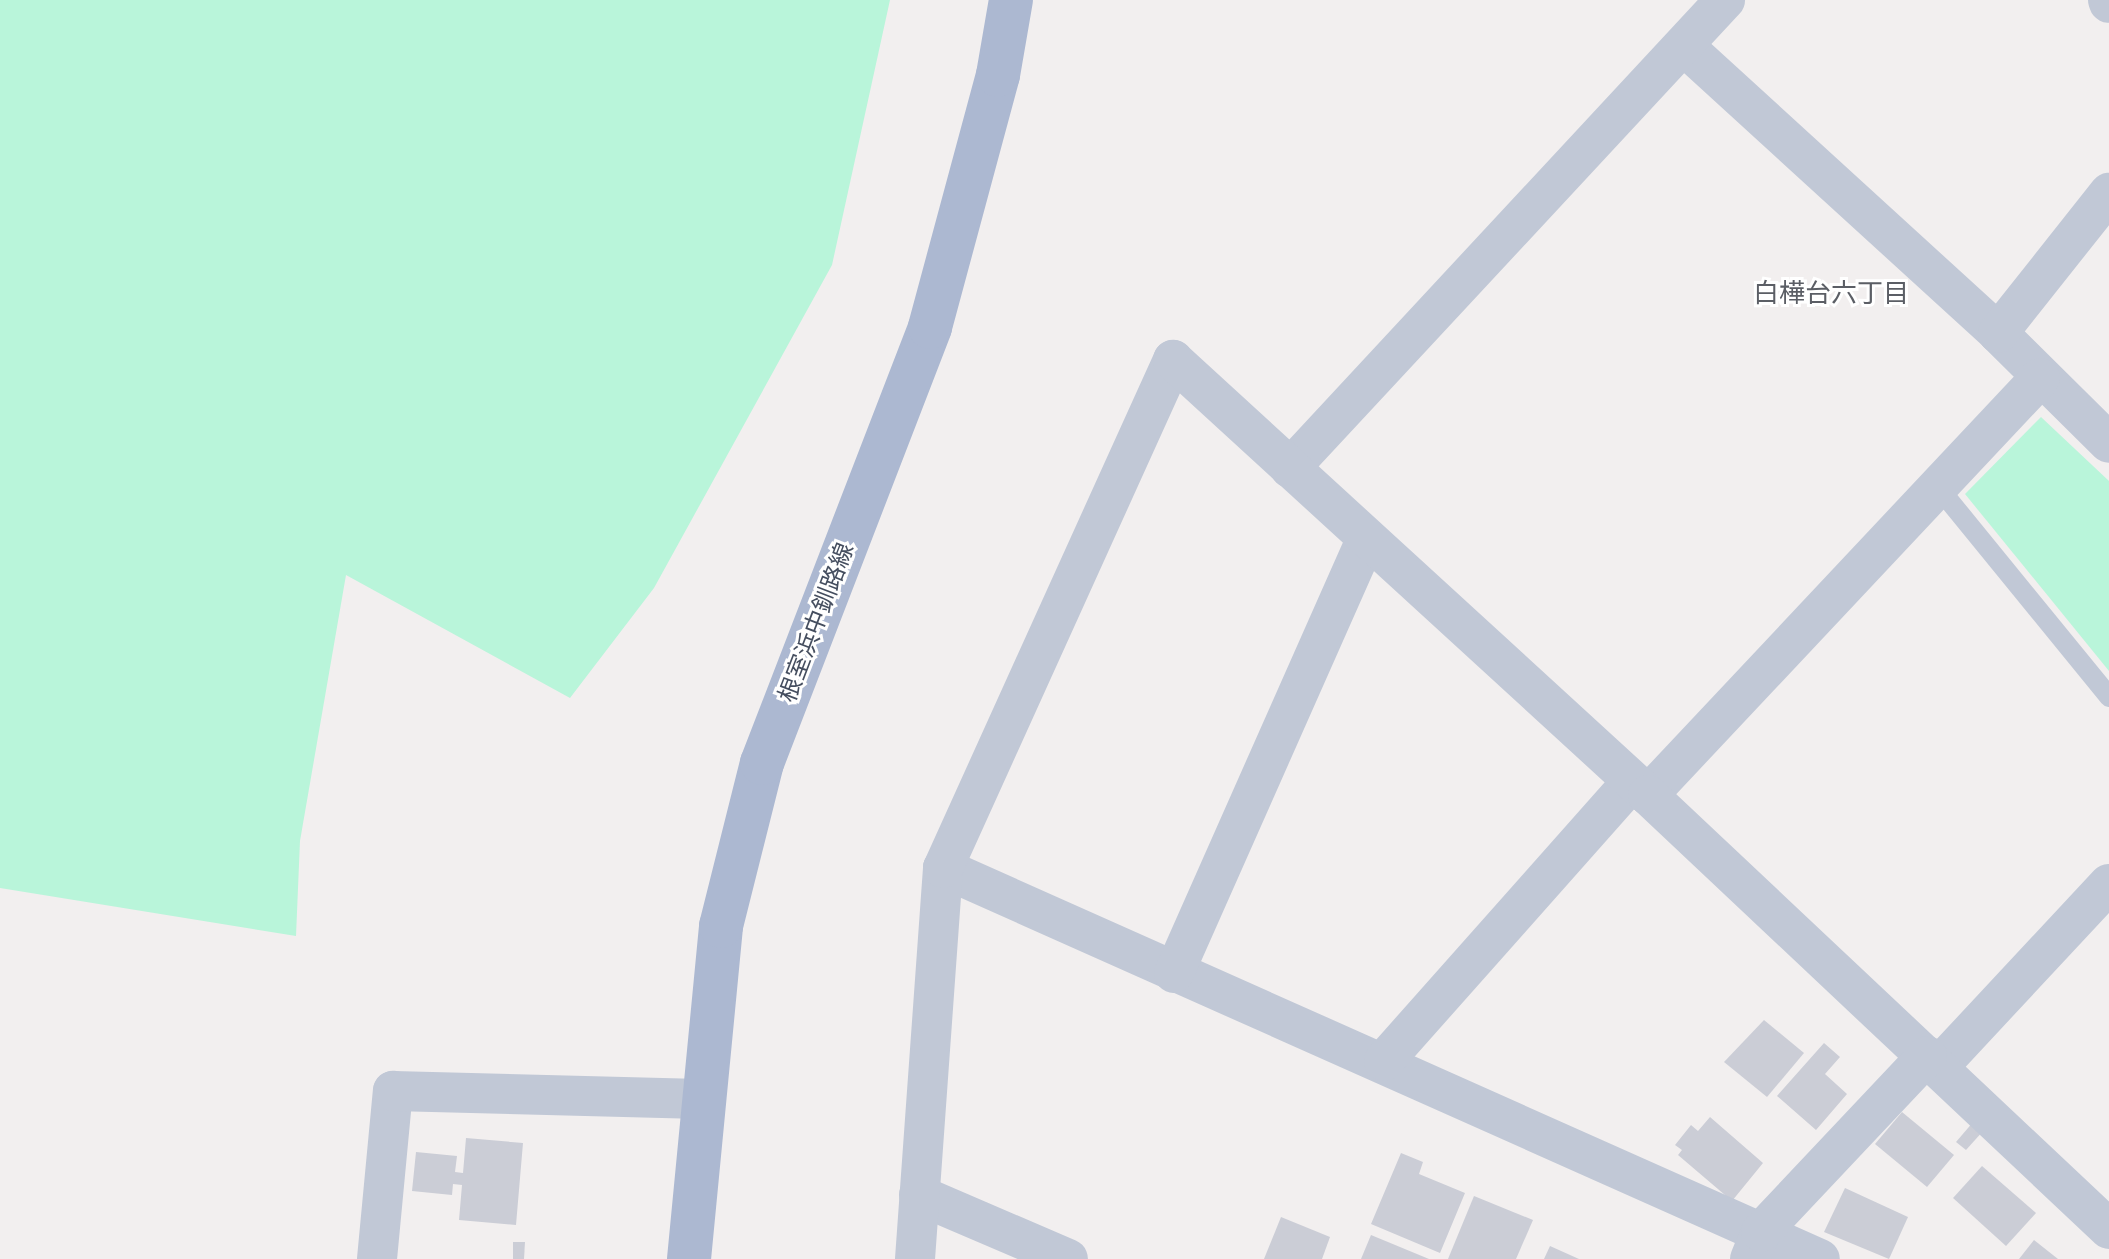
<!DOCTYPE html>
<meta charset="utf-8">
<style>
body{margin:0}
#map{position:relative;width:2109px;height:1259px;overflow:hidden;background:#f2efef;font-family:Barlow,"Noto Sans JP",sans-serif}
div>[style]{position:absolute}
[style*='--x']{left:calc(var(--x)*1px);top:calc(var(--y)*1px);width:calc(var(--w)*1px);rotate:calc(var(--a)*1deg)}
.green>*{inset:0;background:#b9f5da}
.building>*{inset:0;background:#cbcdd6}
.lane>*{height:20px;margin:-10px;padding:0 10px;transform-origin:10px;border-radius:10px;background:#c1c8d6}
.street>*{height:40px;margin:-20px;padding:0 20px;transform-origin:20px;border-radius:20px;background:#c1c8d6}
.primary>*{height:44px;margin:-22px;padding:0 22px;transform-origin:22px;border-radius:22px;background:#acb8d1}
span{translate:-50% -50%;white-space:nowrap;text-align:center;line-height:1.15;-webkit-text-stroke:6px #fff;paint-order:stroke}
.street-label{font-size:24px;color:#454e5f}
.neighbourhood-label{font-size:26px;color:#5b5e65}
</style>
<div id="map">
<div class="green">
<i style="clip-path:polygon(0 0,890px 0,832px 265px,654px 588px,570px 698px,346px 575px,300px 841px,296px 936px,0 888px)"></i>
<i style="clip-path:polygon(2041px 417px,2109px 481px,2109px 671px,1965px 494px)"></i>
</div>
<div class="building">
<i style="clip-path:polygon(1764px 1020px,1804px 1053px,1767px 1097px,1724px 1062px)"></i>
<i style="clip-path:polygon(1824px 1043px,1840px 1057px,1825px 1074px,1847px 1094px,1816px 1130px,1777px 1096px)"></i>
<i style="clip-path:polygon(1902px 1112px,1954px 1155px,1927px 1187px,1875px 1144px)"></i>
<i style="clip-path:polygon(1710px 1117px,1763px 1163px,1732px 1201px,1678px 1155px,1682px 1150px,1675px 1145px,1691px 1125px,1698px 1131px)"></i>
<i style="clip-path:polygon(1974px 1121px,1984px 1130px,1966px 1150px,1956px 1142px)"></i>
<i style="clip-path:polygon(466px 1138px,523px 1143px,516px 1225px,459px 1220px,462px 1185px,453px 1184px,452px 1195px,412px 1191px,416px 1152px,457px 1156px,455px 1172px,463px 1173px)"></i>
<i style="clip-path:polygon(1401px 1153px,1423px 1162px,1419px 1174px,1465px 1193px,1440px 1253px,1371px 1224px)"></i>
<i style="clip-path:polygon(1982px 1166px,2036px 1213px,2006px 1246px,1953px 1198px)"></i>
<i style="clip-path:polygon(1845px 1188px,1908px 1217px,1889px 1259px,1824px 1232px)"></i>
<i style="clip-path:polygon(1474px 1196px,1533px 1220px,1516px 1259px,1448px 1259px)"></i>
<i style="clip-path:polygon(1281px 1217px,1330px 1237px,1322px 1259px,1264px 1259px)"></i>
<i style="clip-path:polygon(1371px 1235px,1429px 1259px,1361px 1259px)"></i>
<i style="clip-path:polygon(2034px 1240px,2058px 1259px,2019px 1259px)"></i>
<i style="clip-path:polygon(513px 1242px,525px 1242px,524px 1259px,513px 1259px)"></i>
<i style="clip-path:polygon(1550px 1246px,1579px 1259px,1544px 1259px)"></i>
</div>
<div class="lane">
<i style="--x:1938;--y:487;--w:271;--a:50.8"></i>
</div>
<div class="street">
<i style="--x:2108;--y:0;--w:3;--a:72"></i>
<i style="--x:1684;--y:46;--w:425;--a:42.4"></i>
<i style="--x:1998;--y:333;--w:156;--a:44.7"></i>
<i style="--x:1998;--y:333;--w:179;--a:-51.6"></i>
<i style="--x:1290;--y:468;--w:639;--a:-47.09"></i>
<i style="--x:1648;--y:795;--w:572;--a:-46.77"></i>
<i style="--x:943;--y:868;--w:960;--a:24.03"></i>
<i style="--x:1174;--y:973;--w:474;--a:-66.1"></i>
<i style="--x:1384;--y:1061;--w:373;--a:-48.4"></i>
<i style="--x:1939;--y:1066;--w:249;--a:-47"></i>
<i style="--x:919;--y:1195;--w:162;--a:23.2"></i>
<i style="--x:377;--y:1259;--w:169;--a:-84.6"></i>
<i style="--x:393;--y:1091;--w:308;--a:1.5"></i>
<i style="--x:915;--y:1259;--w:392;--a:-85.9"></i>
<i style="--x:943;--y:868;--w:558;--a:-65.64"></i>
<i style="--x:1173;--y:360;--w:644;--a:42.48"></i>
<i style="--x:1648;--y:795;--w:633;--a:43.27"></i>
<i style="--x:1750;--y:1259;--w:29;--a:-68"></i>
<i style="--x:1761;--y:1232;--w:242;--a:-46.7"></i>
</div>
<div class="primary">
<i style="--x:689;--y:1259;--w:335;--a:-84.5"></i>
<i style="--x:721;--y:926;--w:168;--a:-75.9"></i>
<i style="--x:762;--y:763;--w:467;--a:-68.9"></i>
<i style="--x:930;--y:327;--w:261;--a:-74.9"></i>
<i style="--x:998;--y:75;--w:76;--a:-80.2"></i>
</div>
<div class="street-label">
<span style="left:815px;top:622px;rotate:-69deg">根室浜中釧路線</span>
</div>
<div class="neighbourhood-label">
<span style="left:1831px;top:292px">白樺台六丁目</span>
</div>
</div>
